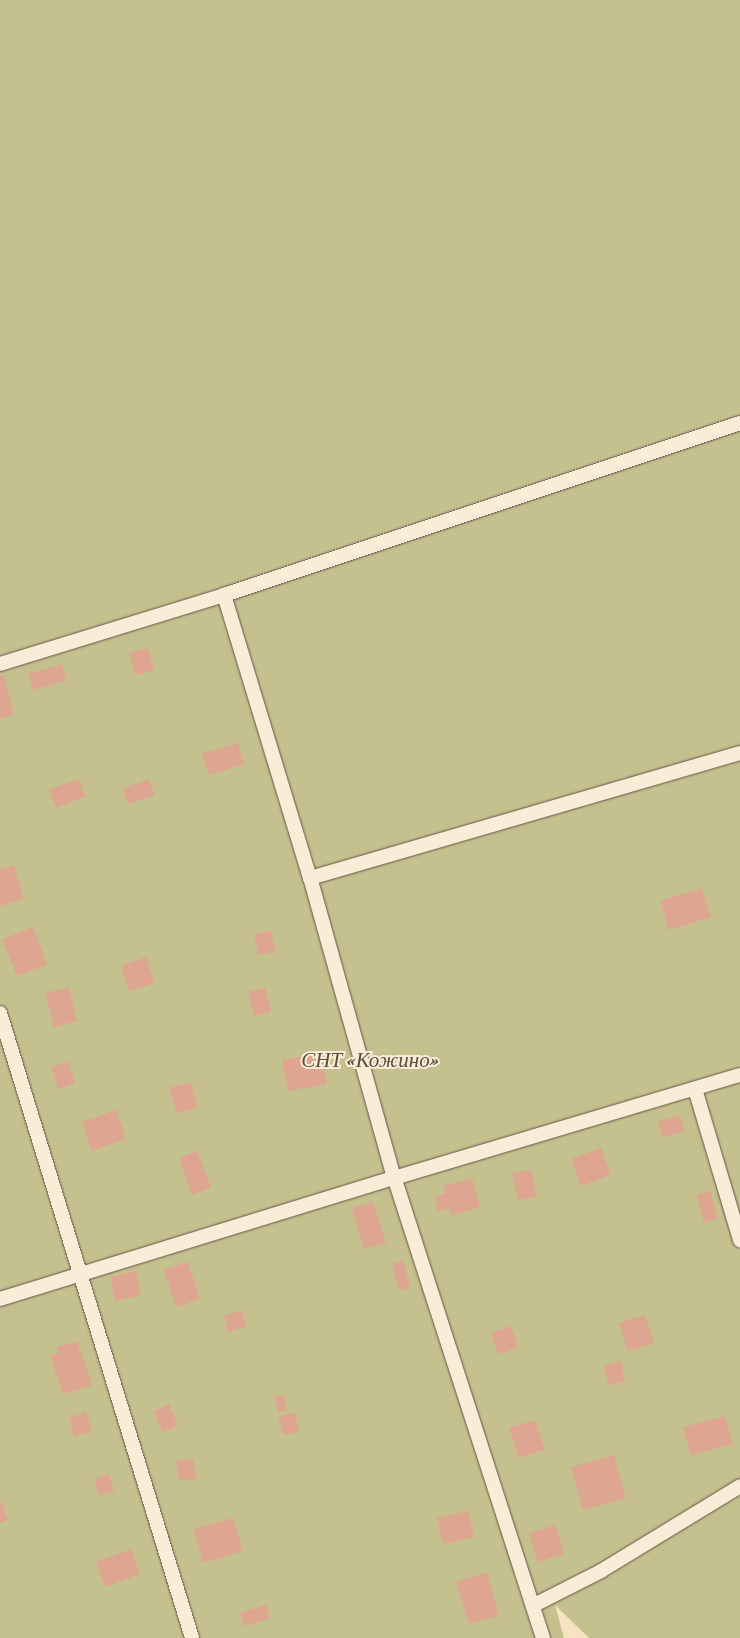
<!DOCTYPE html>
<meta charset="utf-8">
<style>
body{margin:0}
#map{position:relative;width:740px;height:1638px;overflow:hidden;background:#f6e3c1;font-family:"IM FELL DW Pica",serif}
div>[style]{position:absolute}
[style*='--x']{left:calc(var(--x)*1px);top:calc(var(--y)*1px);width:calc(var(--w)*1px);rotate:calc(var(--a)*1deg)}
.green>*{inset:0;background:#c4c18e}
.building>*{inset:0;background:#dea690}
.roads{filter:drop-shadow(0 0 1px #655549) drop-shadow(0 0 1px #655549)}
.service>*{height:14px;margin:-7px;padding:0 7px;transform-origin:7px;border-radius:7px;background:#f9edd7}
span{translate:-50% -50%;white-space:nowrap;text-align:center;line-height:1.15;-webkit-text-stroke:4px #f9edd7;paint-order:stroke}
.park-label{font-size:21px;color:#594d3c;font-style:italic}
</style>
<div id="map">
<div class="green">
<i style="clip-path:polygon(0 0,740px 0,740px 1638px,589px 1638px,555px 1605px,564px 1638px,0 1638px)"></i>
</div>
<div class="building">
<i style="clip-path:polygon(148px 648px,154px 670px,135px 675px,129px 653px)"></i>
<i style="clip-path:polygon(62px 664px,67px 680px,33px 690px,28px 674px)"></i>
<i style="clip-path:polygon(4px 675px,14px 715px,0 718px,0 676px)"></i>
<i style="clip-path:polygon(238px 743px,244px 764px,209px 775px,202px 754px)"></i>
<i style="clip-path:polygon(79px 779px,85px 797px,56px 808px,49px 789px)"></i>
<i style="clip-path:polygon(149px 779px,155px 795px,128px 804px,123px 788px)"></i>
<i style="clip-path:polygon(14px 865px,24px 899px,0 906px,0 869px)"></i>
<i style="clip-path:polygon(702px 888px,711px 917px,669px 930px,660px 901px)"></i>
<i style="clip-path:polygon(33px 927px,47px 964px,17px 976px,2px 939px)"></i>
<i style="clip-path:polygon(271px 931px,276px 952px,258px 955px,254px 934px)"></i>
<i style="clip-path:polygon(146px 957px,155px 983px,129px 991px,121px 966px)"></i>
<i style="clip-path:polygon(69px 987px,77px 1021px,54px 1027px,45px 993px)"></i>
<i style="clip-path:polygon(265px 988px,271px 1012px,254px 1016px,248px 992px)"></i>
<i style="clip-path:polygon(321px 1053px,327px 1084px,288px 1091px,282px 1060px)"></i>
<i style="clip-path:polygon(68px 1062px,75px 1083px,58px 1089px,52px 1067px)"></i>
<i style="clip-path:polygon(191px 1082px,198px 1107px,177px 1113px,169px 1088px)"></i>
<i style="clip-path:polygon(116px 1110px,126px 1139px,92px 1151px,82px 1122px)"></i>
<i style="clip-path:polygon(680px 1115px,685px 1131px,662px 1137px,658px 1121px)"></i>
<i style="clip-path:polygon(601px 1148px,611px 1175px,581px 1186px,571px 1159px)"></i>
<i style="clip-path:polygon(197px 1151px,211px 1187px,192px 1195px,179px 1158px)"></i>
<i style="clip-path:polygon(531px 1170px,537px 1196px,518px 1200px,512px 1173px)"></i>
<i style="clip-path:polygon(472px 1178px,480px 1207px,451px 1215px,450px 1208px,438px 1211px,434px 1197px,446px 1193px,443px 1186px)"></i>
<i style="clip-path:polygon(710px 1191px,718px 1218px,704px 1222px,696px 1194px)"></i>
<i style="clip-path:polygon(373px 1202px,386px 1243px,364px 1249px,352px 1208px)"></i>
<i style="clip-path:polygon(403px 1261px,410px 1288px,399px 1290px,392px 1264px)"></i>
<i style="clip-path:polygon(188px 1262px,200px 1299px,176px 1307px,164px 1270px)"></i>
<i style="clip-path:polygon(136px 1271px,141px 1295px,115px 1301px,110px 1277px)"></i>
<i style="clip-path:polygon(242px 1311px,246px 1327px,228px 1332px,224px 1315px)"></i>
<i style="clip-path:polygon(645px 1315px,654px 1343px,628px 1351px,619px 1323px)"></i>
<i style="clip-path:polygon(511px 1326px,518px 1348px,498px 1354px,491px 1333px)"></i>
<i style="clip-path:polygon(77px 1341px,92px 1385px,63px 1394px,50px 1356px,59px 1353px,57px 1347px)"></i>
<i style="clip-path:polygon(621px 1361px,625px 1381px,608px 1385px,604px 1365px)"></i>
<i style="clip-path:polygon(284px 1395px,287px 1410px,278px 1412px,274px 1397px)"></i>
<i style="clip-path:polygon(169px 1404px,178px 1426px,162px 1432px,154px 1411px)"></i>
<i style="clip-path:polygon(86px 1412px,92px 1431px,74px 1437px,69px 1418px)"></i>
<i style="clip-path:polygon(295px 1413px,299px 1432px,283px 1435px,278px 1416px)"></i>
<i style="clip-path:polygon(725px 1416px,733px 1444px,691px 1455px,683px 1427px)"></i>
<i style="clip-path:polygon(535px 1420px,545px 1449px,519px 1458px,509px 1428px)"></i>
<i style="clip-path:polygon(614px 1455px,626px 1498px,583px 1510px,571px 1467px)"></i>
<i style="clip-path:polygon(193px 1459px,196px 1479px,179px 1480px,176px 1461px)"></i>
<i style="clip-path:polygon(109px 1474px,114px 1491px,99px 1495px,94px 1479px)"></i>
<i style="clip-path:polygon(0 1499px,8px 1520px,0 1523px)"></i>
<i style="clip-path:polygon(468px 1511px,474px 1537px,443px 1544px,437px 1518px)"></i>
<i style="clip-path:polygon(233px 1518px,243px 1551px,203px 1563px,193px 1529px)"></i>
<i style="clip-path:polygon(556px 1525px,564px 1554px,538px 1562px,529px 1533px)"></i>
<i style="clip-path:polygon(131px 1549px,140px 1574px,105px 1587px,96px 1562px)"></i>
<i style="clip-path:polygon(487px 1572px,499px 1616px,469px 1624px,456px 1582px)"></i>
<i style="clip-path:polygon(266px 1605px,270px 1618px,244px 1626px,240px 1613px)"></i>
</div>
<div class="roads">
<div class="service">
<i style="--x:0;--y:664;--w:234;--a:-17.1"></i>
<i style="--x:224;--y:595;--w:544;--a:-18.43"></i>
<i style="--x:310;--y:878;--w:448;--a:-16.2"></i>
<i style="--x:0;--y:1013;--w:654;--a:72.92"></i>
<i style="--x:695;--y:1089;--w:158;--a:73.4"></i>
<i style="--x:0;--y:1299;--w:412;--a:-17.1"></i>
<i style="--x:394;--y:1178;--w:312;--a:-105.6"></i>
<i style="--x:310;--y:878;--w:296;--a:-106.9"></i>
<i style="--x:534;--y:1605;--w:75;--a:-26.9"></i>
<i style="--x:601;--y:1571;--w:163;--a:-31.4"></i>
<i style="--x:543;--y:1638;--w:484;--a:-107.9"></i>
<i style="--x:394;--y:1178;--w:361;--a:-16.6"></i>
</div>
</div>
<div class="park-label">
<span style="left:370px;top:1061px">СНТ «Кожино»</span>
</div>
</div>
